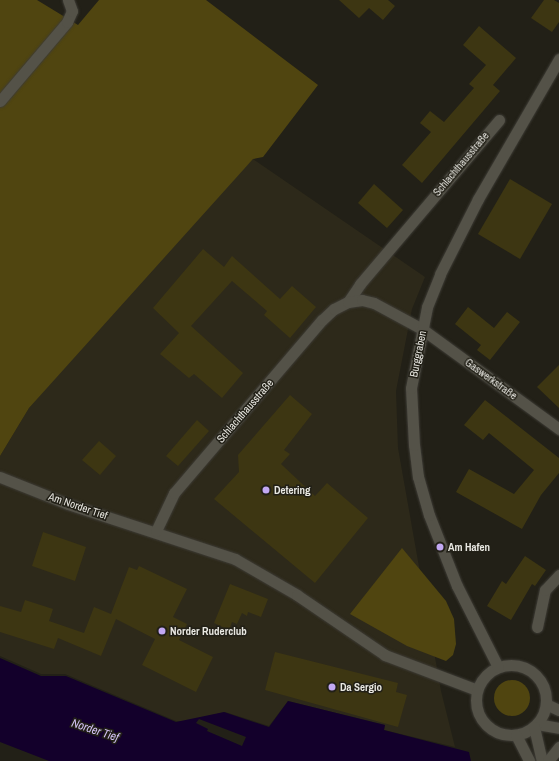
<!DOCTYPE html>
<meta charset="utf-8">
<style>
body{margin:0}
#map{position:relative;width:559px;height:761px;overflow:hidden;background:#222017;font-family:"Archivo Narrow",sans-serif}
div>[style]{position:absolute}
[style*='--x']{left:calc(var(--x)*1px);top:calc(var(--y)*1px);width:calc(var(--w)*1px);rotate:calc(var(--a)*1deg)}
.built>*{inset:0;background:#2d291a}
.green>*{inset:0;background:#504510}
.round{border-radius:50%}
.water>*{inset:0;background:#13002b}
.pier>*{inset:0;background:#222017}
.building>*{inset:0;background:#3d3612}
.roads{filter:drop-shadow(0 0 1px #3d3b35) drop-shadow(0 0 1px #3d3b35)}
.minor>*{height:11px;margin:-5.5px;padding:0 5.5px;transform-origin:5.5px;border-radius:5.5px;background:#545248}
.tertiary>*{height:11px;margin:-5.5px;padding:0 5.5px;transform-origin:5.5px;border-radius:5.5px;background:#545248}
.secondary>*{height:11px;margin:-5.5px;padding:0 5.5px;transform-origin:5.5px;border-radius:5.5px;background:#545248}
.secondary>.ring{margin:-5.5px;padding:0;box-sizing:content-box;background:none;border:11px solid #545248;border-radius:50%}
.dots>*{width:11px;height:11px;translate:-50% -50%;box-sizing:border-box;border:2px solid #222017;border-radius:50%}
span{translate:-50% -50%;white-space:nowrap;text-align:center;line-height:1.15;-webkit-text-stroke:3px #222017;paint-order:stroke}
.street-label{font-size:11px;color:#e9e8e2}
.poi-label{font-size:11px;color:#e9e8e2;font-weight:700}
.left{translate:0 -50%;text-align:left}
.water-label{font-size:12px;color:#d2c1f4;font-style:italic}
</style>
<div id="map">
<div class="built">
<i style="clip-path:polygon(253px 159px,425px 277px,412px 309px,396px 391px,398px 448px,441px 691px,455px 747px,384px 730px,385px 725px,288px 701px,269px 726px,225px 712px,187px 721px,176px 721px,65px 674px,41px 674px,0 656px,0 456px,29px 408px,166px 249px)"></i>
</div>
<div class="green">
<i style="clip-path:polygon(0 0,37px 0,78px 25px,99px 0,206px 0,318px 85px,263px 157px,253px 159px,29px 408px,0 456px)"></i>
<i style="clip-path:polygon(402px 548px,446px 601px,454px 619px,456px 644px,453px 655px,446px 661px,407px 646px,350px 614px)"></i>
<i class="round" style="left:494px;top:680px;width:36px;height:36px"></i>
</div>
<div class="water">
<i style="clip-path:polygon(0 658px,41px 676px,66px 676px,176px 722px,224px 712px,269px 727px,288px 701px,385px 725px,384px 730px,469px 752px,471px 761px,49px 761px,0 742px)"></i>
</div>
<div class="pier">
<i style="clip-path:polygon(199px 719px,246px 737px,242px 746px,207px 731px,208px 729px,196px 723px)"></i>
</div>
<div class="building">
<i style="clip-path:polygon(339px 0,388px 0,395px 6px,383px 20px,369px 8px,359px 18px)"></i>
<i style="clip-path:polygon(544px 0,554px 0,559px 3px,559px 22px,552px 32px,531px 18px)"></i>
<i style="clip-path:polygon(479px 26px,516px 58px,493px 85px,500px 91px,422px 183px,402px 165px,431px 132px,420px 123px,430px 111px,444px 122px,474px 88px,469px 84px,486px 65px,463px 45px)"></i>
<i style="clip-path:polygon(510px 179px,552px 204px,520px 259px,478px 234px)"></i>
<i style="clip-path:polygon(374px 184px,403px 210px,387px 228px,358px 203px)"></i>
<i style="clip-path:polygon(203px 249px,224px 267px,232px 256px,280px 299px,292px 286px,316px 307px,290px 338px,264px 315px,267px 311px,232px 281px,191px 326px,243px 373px,222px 398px,194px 374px,189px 378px,160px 354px,179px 333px,153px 308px)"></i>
<i style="clip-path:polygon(468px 307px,494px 328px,507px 312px,520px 322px,490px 360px,477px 350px,481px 345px,455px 324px)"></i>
<i style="clip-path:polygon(559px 365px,559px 408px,537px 387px)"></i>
<i style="clip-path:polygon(290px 395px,312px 414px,284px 450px,290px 454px,281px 464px,315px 496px,327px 483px,368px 518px,315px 583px,214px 499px,239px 472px,238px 455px)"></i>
<i style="clip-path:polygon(485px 400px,559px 458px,559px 473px,541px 495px,522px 529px,456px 492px,469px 469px,514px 494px,534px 470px,489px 433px,483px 440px,464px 425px)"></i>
<i style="clip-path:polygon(197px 420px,209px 431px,178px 466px,166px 456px)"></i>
<i style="clip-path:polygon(99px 441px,116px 456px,100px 475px,82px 460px)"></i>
<i style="clip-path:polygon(43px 532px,86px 547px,75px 581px,32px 566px)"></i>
<i style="clip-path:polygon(525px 556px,546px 570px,535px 586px,532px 584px,511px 620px,487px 606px,502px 581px,506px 584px)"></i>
<i style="clip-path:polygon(139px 566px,187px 589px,173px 617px,187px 624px,179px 640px,213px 657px,196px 692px,142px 665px,155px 639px,116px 619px,101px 656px,58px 638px,54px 649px,0 632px,0 606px,21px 612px,25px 600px,53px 609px,49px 621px,84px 633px,94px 607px,111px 614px,129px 567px,137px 570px)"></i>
<i style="clip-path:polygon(230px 584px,268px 599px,261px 617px,248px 612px,247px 616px,242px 613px,237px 624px,232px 622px,229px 630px,214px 623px)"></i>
<i style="clip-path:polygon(275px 652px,398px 683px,396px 692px,407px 695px,398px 727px,265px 690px)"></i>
</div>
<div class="roads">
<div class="minor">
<i style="--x:0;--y:101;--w:104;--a:-49.7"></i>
<i style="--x:67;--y:22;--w:12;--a:-66"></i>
<i style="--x:72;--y:11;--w:12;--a:-110"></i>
<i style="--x:348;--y:302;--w:22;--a:-56"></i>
<i style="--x:360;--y:284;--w:215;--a:-49.7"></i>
<i style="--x:0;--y:477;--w:73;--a:21.7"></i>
<i style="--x:68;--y:504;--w:176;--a:18.2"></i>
<i style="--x:235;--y:559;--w:72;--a:30.1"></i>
<i style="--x:297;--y:595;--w:107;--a:34.3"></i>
<i style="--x:385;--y:655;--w:98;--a:20.8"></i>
<i style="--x:156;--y:531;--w:42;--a:-64.7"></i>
<i style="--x:174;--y:493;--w:228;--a:-49.5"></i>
<i style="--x:322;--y:320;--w:16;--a:-43"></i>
<i style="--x:334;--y:309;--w:16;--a:-27"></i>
<i style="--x:348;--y:302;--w:14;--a:-8"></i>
<i style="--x:362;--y:300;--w:12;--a:14"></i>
<i style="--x:374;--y:303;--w:55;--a:28.4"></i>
<i style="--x:422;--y:329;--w:170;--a:36.1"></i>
<i style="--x:537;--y:627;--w:38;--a:-78"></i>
<i style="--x:545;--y:590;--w:21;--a:-47"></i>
</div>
<div class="tertiary">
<i style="--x:546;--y:704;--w:14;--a:25"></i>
<i style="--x:537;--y:724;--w:22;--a:10"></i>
</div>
<div class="secondary">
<i class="ring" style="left:476px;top:665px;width:59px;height:59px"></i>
<i style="--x:498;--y:667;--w:91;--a:-116.8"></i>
<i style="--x:457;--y:586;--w:76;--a:-111.5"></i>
<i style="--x:429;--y:515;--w:40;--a:-106"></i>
<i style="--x:418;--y:477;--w:32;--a:-97"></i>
<i style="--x:414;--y:445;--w:57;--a:-93"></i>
<i style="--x:411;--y:388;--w:83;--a:-78.8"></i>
<i style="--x:427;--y:307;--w:35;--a:-68"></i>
<i style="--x:440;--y:274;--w:84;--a:-63.1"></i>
<i style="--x:478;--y:199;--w:162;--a:-59.9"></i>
<i style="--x:534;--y:727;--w:35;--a:77"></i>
<i style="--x:516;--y:735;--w:29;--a:63"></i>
<i style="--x:548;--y:761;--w:18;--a:-52"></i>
</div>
</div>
<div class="dots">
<i style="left:266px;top:490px;background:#c2a8f3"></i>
<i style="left:440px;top:547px;background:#c2a8f3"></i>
<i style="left:162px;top:631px;background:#c2a8f3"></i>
<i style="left:332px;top:687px;background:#c2a8f3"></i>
</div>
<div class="street-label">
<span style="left:461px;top:164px;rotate:-50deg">Schlachthausstraße</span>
<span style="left:418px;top:354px;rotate:-79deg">Burggraben</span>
<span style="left:491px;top:379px;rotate:36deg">Gaswerkstraße</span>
<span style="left:245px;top:411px;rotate:-49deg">Schlachthausstraße</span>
<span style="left:78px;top:506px;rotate:19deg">Am Norder Tief</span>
</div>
<div class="poi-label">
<span class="left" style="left:274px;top:490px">Detering</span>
<span class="left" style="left:448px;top:547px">Am Hafen</span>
<span class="left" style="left:170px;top:631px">Norder Ruderclub</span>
<span class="left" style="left:340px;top:687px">Da Sergio</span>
</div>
<div class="water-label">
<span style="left:95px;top:731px;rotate:18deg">Norder Tief</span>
</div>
</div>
